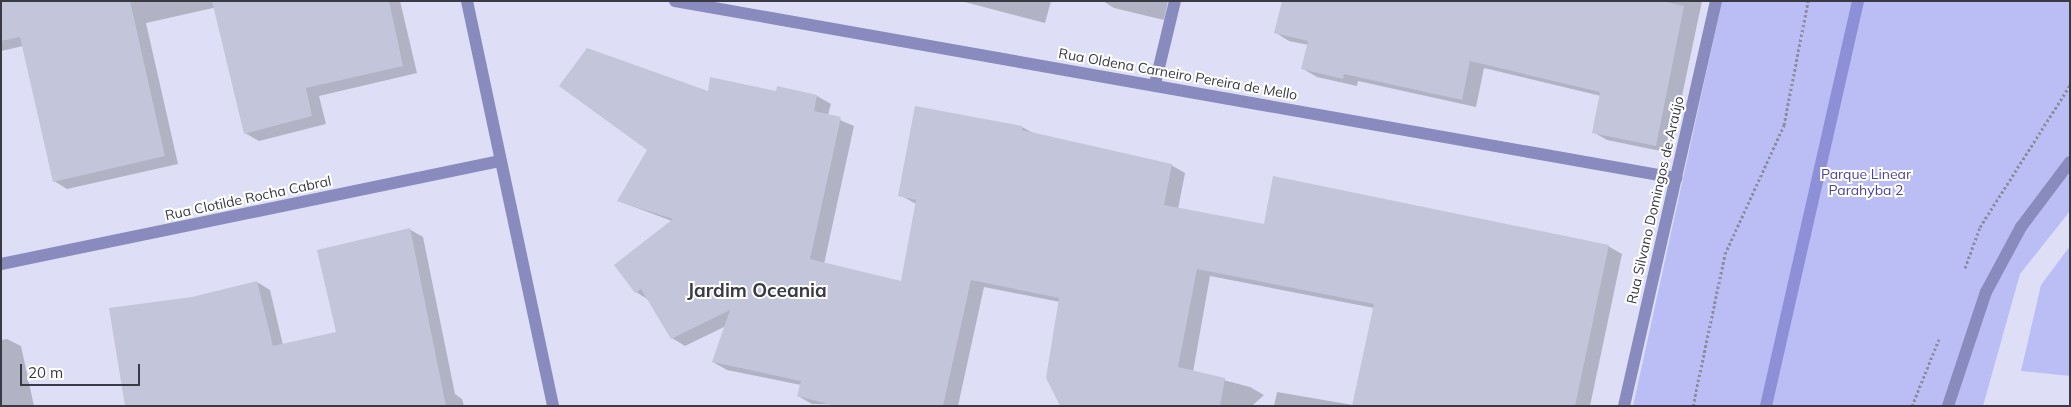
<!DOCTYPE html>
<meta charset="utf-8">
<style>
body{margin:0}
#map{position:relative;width:2071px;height:407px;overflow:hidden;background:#dedff6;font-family:Mulish,sans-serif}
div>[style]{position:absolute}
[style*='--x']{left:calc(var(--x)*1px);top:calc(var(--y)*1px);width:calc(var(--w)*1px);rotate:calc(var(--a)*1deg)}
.green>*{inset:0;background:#bbbef4}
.shadow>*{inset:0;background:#0003}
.stream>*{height:12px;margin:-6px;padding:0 6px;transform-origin:6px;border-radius:6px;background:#8d8fd7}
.building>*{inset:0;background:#c3c5da}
.path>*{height:3px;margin-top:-1.5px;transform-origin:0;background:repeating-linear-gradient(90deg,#8b8c9c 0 2.5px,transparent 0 5px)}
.minor>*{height:12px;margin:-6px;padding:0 6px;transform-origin:6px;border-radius:6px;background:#898bbe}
span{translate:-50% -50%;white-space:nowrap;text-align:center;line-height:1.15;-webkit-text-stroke:4px #fff;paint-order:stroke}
.street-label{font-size:14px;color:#393a43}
.park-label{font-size:14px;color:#4a449a}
.district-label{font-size:19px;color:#393a43;font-weight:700}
.frame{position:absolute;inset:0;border:2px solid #393a43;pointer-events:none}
.scale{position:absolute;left:20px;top:364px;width:120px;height:22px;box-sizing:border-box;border:2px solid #393a43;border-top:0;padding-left:6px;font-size:15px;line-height:18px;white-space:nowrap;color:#393a43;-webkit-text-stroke:4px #fff;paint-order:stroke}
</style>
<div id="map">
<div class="green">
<i style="clip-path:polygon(1722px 1px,2070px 1px,2070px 211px,2020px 274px,1983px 406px,1633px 406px)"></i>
<i style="clip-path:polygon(2070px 246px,2070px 376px,2021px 371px,2041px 285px)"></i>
</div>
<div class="shadow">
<i style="clip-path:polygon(1px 1px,221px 1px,222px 6px,146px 23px,178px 164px,67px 189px,54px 181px,23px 46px,1px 51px)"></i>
<i style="clip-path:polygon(288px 1px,400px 1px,417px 73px,319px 96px,326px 124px,259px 141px,245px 133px)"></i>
<i style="clip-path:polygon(961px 1px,1051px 1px,1045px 23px)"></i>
<i style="clip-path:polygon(1103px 1px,1168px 1px,1164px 20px,1114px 8px)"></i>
<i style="clip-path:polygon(1283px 1px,1702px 1px,1670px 153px,1607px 140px,1593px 132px,1601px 96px,1484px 68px,1476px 107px,1358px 81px,1357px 86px,1317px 77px,1303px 69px,1309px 45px,1289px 41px,1276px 33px)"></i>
<i style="clip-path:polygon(778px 88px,817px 96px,831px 104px,828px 115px,854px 126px,824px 264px,902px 282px,916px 204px,900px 195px,1022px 127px,1035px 134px,1171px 165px,1185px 173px,1178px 209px,1265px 226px,1608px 246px,1622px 254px,1590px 406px,1274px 406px,1277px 392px,1353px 405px,1374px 308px,1210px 276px,1193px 372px,1250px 387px,1264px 395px,1252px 406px,1061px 406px,1060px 302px,984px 287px,958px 406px,812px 404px,798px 396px,801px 385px,727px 370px,713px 362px,726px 326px,685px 346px,672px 338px,649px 300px,636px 292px,672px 221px,618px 201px,649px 150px,709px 93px,777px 92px)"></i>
<i style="clip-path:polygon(409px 229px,423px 237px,455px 394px,462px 399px,464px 406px,126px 406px,192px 298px,257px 282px,270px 290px,283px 345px,338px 333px)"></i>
<i style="clip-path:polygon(7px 339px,21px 346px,34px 406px,1px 406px,1px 340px)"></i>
</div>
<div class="stream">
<i style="--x:1766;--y:406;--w:415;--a:-77.2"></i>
</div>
<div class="building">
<i style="clip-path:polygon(1px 1px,130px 1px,165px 156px,53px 182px,20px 37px,1px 41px)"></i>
<i style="clip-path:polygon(212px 1px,389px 1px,403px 66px,306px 88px,312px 116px,244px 134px)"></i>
<i style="clip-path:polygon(1282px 1px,1662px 1px,1684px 6px,1656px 146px,1592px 133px,1600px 92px,1470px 61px,1462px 100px,1344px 74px,1343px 79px,1301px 69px,1308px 41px,1274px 33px)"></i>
<i style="clip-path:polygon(587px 48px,708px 91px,710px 77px,776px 91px,777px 86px,817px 95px,814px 111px,841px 117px,810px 259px,901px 281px,916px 200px,898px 196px,915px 106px,1022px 126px,1022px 130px,1172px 164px,1164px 205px,1264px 224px,1273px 176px,1609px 245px,1575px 406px,1352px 406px,1374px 304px,1197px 269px,1178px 367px,1225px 378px,1220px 406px,1060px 406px,1046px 378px,1059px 298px,971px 280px,943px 406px,836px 406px,797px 396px,801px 381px,712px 362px,730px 310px,671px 339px,641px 289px,635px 293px,614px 265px,673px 219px,617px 201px,647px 150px,559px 86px)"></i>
<i style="clip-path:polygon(410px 228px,446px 406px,125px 406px,109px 308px,192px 297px,257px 281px,273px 346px,336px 332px,317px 250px)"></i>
</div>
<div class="path">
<i style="--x:1965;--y:268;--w:44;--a:-69.9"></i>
<i style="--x:1980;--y:227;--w:168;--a:-57.6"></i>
<i style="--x:1693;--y:406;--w:155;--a:-78.1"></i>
<i style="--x:1725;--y:254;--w:142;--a:-65.4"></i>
<i style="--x:1784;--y:125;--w:126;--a:-79"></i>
<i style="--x:1912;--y:406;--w:72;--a:-68.1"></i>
</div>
<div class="minor">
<i style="--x:467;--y:1;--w:414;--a:78"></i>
<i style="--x:675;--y:1;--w:1017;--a:10.03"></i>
<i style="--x:1155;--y:84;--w:85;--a:-76.5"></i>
<i style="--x:1;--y:264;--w:510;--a:-11.66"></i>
<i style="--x:1624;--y:406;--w:415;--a:-77.2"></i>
<i style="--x:1948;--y:406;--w:120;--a:-71.6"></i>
<i style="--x:1986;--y:292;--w:74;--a:-61.7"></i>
<i style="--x:2021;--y:227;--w:81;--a:-53"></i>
</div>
<div class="street-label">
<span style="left:1178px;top:74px;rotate:10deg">Rua Oldena Carneiro Pereira de Mello</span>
<span style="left:248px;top:198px;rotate:-12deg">Rua Clotilde Rocha Cabral</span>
<span style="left:1655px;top:200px;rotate:-77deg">Rua Silvano Domingos de Araújo</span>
</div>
<div class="park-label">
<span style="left:1866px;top:182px">Parque Linear<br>Parahyba 2</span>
</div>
<div class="district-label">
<span style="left:757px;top:291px">Jardim Oceania</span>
</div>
<div class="frame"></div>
<div class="scale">20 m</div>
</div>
